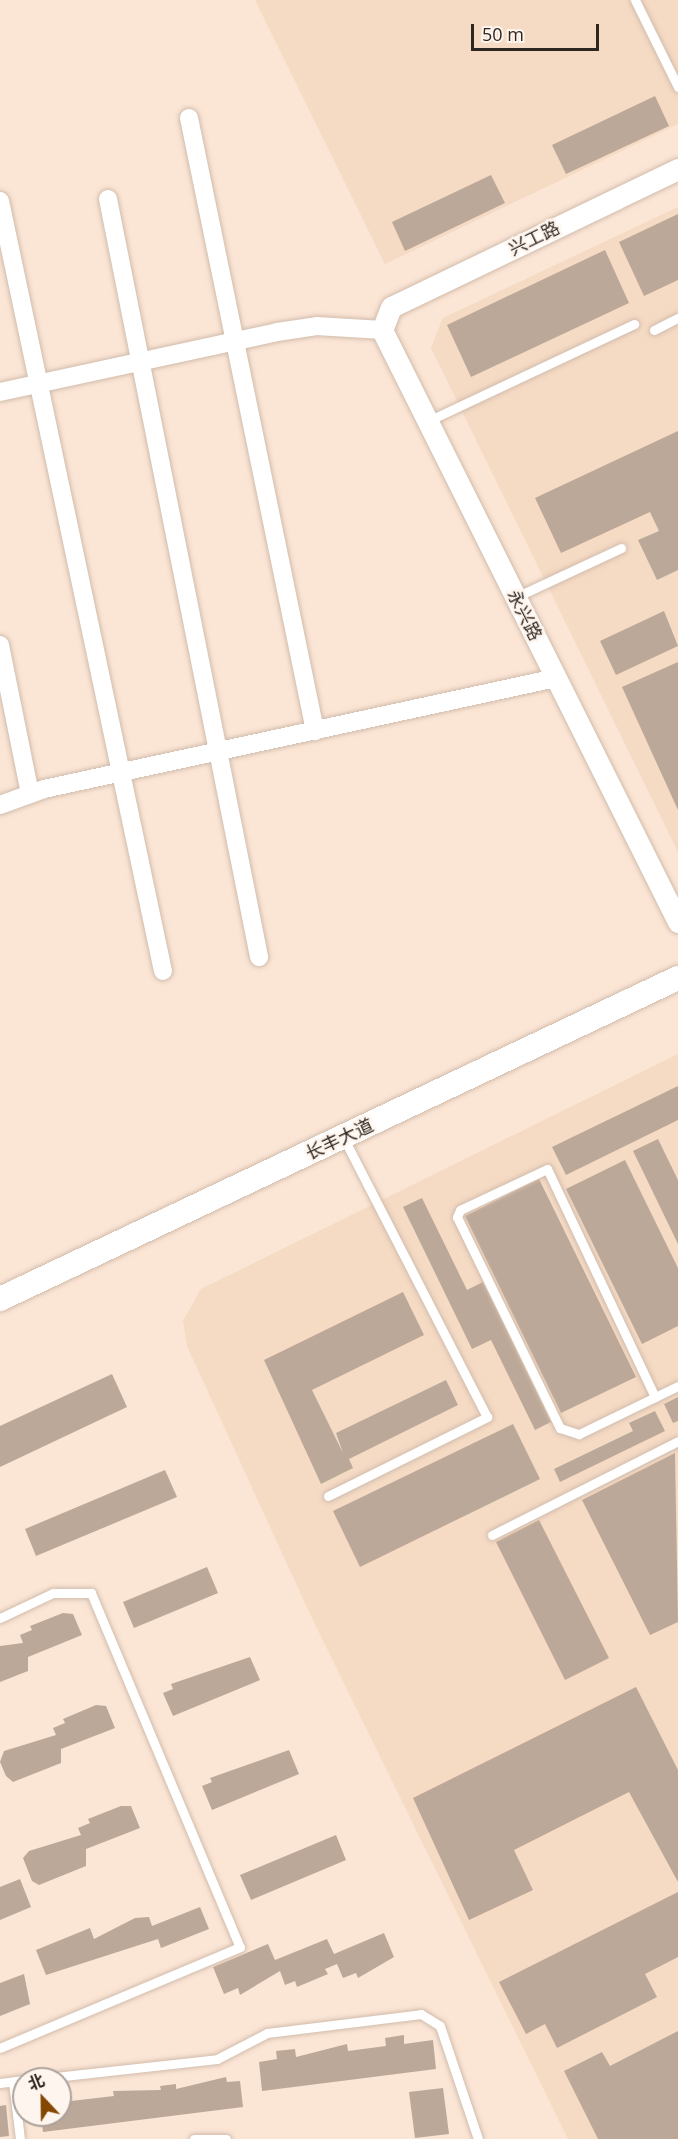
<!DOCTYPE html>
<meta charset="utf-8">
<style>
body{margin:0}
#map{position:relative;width:678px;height:2139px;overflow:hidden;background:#fbe5d5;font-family:"Open Sans","Noto Sans SC",sans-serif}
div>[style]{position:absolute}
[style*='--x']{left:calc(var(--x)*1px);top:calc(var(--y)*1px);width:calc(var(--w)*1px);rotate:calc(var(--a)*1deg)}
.built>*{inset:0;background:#f5dac4}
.building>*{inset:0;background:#bca898}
.roads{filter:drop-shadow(0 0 2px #d1bcac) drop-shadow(0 0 2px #d1bcac)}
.service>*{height:9px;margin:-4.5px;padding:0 4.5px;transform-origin:4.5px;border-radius:4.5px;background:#fff}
.minor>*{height:18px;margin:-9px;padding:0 9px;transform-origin:9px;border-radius:9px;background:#fff}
.tertiary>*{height:21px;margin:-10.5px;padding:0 10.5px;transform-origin:10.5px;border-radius:10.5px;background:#fff}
.secondary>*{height:24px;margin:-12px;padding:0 12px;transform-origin:12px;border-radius:12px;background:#fff}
span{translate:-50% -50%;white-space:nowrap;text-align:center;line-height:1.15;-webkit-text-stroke:5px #fef5ee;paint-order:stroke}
.street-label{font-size:18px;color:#2e2620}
.north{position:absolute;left:12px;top:2067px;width:60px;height:60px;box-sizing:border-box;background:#fef5ee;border:2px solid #aba29c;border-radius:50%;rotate:338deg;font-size:16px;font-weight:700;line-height:24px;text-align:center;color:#2e2620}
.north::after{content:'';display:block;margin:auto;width:21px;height:27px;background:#844802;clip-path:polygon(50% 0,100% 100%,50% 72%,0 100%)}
.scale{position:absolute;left:471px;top:24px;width:128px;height:27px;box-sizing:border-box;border:3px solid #2e2620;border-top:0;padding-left:8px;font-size:18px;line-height:21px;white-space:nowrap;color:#2e2620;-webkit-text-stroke:4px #fef5ee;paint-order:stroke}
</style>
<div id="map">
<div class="built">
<i style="clip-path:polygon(255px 0,678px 0,678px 124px,385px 264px)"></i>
<i style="clip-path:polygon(678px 207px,678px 852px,431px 348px,443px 318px)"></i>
<i style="clip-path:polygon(678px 1054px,678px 2139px,568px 2139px,310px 1614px,187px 1346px,183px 1321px,201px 1289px)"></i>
</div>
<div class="building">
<i style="clip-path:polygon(655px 96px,669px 126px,566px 174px,552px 145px)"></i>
<i style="clip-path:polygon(491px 175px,505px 203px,405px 251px,392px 222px)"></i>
<i style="clip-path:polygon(678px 214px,678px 280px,644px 296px,619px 242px)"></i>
<i style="clip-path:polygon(605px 250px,629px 303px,471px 377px,447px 325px)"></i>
<i style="clip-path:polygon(678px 431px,678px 570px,657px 580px,638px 540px,659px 531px,650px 512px,561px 553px,535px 498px)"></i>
<i style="clip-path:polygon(664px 611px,678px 646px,616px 675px,600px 641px)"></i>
<i style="clip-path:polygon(678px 662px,678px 810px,622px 687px)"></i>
<i style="clip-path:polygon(678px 1086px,678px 1120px,566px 1175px,552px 1147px)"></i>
<i style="clip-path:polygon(658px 1139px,678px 1180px,678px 1244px,633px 1151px)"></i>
<i style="clip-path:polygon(625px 1160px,678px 1268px,678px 1326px,642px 1344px,566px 1189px)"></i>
<i style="clip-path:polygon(539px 1179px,636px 1377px,561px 1413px,465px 1216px)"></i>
<i style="clip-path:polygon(422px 1198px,467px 1290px,483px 1282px,551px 1422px,535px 1430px,491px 1340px,472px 1349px,403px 1207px)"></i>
<i style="clip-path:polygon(403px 1292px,424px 1335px,312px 1390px,343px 1453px,336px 1433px,446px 1380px,458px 1405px,349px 1459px,353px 1468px,321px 1484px,264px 1360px)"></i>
<i style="clip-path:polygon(112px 1374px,127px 1407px,0 1467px,0 1426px)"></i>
<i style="clip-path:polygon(678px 1397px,678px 1421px,673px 1423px,664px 1404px)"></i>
<i style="clip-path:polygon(655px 1411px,665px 1431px,560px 1482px,554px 1469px,633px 1431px,629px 1423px)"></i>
<i style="clip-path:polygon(513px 1424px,540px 1479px,360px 1567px,333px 1511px)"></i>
<i style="clip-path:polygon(675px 1453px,678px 1622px,650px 1635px,582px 1500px)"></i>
<i style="clip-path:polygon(165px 1470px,177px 1497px,36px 1556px,25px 1529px)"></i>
<i style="clip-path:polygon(539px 1520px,609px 1658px,565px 1680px,496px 1542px)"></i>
<i style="clip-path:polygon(207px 1567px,218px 1593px,134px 1628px,123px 1602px)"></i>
<i style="clip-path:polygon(63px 1613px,73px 1614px,82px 1635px,28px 1657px,28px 1671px,0 1682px,0 1646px,23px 1643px,20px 1635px,32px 1630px,30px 1626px)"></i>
<i style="clip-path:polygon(250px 1657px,260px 1680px,173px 1716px,163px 1693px,173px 1689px,171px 1684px)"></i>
<i style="clip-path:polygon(636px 1687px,678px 1770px,678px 1882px,629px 1792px,514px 1850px,533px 1890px,469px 1920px,413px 1798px)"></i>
<i style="clip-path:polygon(96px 1705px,106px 1706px,115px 1728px,61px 1749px,61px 1763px,13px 1782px,6px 1776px,0 1762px,4px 1751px,56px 1735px,53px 1728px,65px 1723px,63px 1719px)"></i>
<i style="clip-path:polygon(289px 1750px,299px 1774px,212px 1810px,202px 1786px,212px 1782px,210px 1778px)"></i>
<i style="clip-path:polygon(121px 1806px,131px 1806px,140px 1828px,86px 1849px,86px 1866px,39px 1885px,32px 1881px,23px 1858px,29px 1851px,81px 1835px,78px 1828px,90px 1823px,88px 1819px)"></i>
<i style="clip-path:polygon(336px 1835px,346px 1860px,251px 1900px,240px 1875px)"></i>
<i style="clip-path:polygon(20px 1879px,31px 1907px,0 1920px,0 1887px)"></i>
<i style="clip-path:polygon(678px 1892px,678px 1957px,645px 1974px,657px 1997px,557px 2048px,545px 2024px,526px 2034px,499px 1982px)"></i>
<i style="clip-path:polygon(200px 1907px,209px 1929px,161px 1948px,158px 1939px,46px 1975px,36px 1950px,90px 1928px,94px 1939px,135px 1918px,149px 1917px,152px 1926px)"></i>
<i style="clip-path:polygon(384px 1933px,394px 1957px,358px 1978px,356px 1973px,343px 1978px,337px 1964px,325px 1969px,328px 1974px,297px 1987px,295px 1981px,285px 1985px,280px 1971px,240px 1995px,238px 1988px,224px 1994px,213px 1967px,268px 1944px,275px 1960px,327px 1939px,334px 1954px)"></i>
<i style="clip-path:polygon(24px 1974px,30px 2004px,0 2016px,0 1983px)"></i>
<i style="clip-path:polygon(678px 2031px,678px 2139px,598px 2139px,564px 2071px,602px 2052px,610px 2066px)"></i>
<i style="clip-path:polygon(404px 2035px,404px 2044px,433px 2040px,436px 2069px,262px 2091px,259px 2062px,277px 2059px,276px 2051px,295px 2049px,296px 2057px,347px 2044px,348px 2051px,386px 2046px,385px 2038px)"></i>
<i style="clip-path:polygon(226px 2077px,227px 2082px,240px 2081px,243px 2107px,43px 2132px,41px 2115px,60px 2115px,60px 2098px,70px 2096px,71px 2101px,114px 2096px,113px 2091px,161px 2090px,160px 2086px,176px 2084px,176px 2089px)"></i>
<i style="clip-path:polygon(443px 2088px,449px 2134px,415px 2138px,409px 2092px)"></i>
<i style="clip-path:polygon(6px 2105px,9px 2136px,0 2137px,0 2106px)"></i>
</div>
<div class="roads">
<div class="service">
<i style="--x:635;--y:0;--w:97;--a:63.7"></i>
<i style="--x:654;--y:330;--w:27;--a:-27"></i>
<i style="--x:428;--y:421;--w:228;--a:-25.2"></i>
<i style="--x:516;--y:597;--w:116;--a:-25"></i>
<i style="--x:655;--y:1397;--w:252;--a:-115.3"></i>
<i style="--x:547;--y:1169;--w:96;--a:154.8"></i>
<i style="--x:460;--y:1210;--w:8;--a:113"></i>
<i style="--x:457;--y:1217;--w:235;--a:64"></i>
<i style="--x:560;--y:1428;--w:20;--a:18"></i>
<i style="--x:579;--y:1434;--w:110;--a:-25.9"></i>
<i style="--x:328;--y:1496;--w:178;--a:-26.4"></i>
<i style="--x:487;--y:1417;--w:315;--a:-117.2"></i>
<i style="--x:492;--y:1535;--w:208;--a:-26.8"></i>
<i style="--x:0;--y:1618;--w:59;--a:-25.3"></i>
<i style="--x:53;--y:1593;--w:38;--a:0"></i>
<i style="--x:91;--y:1593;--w:384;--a:67.2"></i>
<i style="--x:240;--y:1947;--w:260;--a:157.2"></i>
<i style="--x:37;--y:2079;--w:181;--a:-6.3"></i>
<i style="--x:217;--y:2059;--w:56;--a:-27.5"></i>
<i style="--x:267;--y:2033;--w:155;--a:-7"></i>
<i style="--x:421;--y:2014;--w:22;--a:32"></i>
<i style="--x:440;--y:2026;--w:119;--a:71.4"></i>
<i style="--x:13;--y:2082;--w:57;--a:83"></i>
<i style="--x:0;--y:2083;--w:24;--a:-7"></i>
<i style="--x:194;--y:2139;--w:32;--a:0"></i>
</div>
<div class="minor">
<i style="--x:189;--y:118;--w:626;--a:78.38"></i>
<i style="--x:108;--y:199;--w:773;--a:78.73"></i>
<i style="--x:0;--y:201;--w:787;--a:78.05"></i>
<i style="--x:0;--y:392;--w:283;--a:-12.2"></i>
<i style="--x:277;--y:332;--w:40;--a:-8.5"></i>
<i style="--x:317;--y:326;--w:65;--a:3.5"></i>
<i style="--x:0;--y:645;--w:152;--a:78.6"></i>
<i style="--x:0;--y:805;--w:47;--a:-20"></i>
<i style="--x:44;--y:789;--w:524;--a:-12.23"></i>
</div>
<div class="tertiary">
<i style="--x:678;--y:169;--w:318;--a:154.3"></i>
<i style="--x:391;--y:307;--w:25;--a:111"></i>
<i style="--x:382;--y:330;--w:662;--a:63.43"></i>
</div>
<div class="secondary">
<i style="--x:0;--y:1299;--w:750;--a:-25.34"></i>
</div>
</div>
<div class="street-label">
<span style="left:534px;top:238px;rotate:-26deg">兴工路</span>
<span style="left:525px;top:615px;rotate:63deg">永兴路</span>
<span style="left:339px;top:1139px;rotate:-25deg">长丰大道</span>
</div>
<div class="north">北</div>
<div class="scale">50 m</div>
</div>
